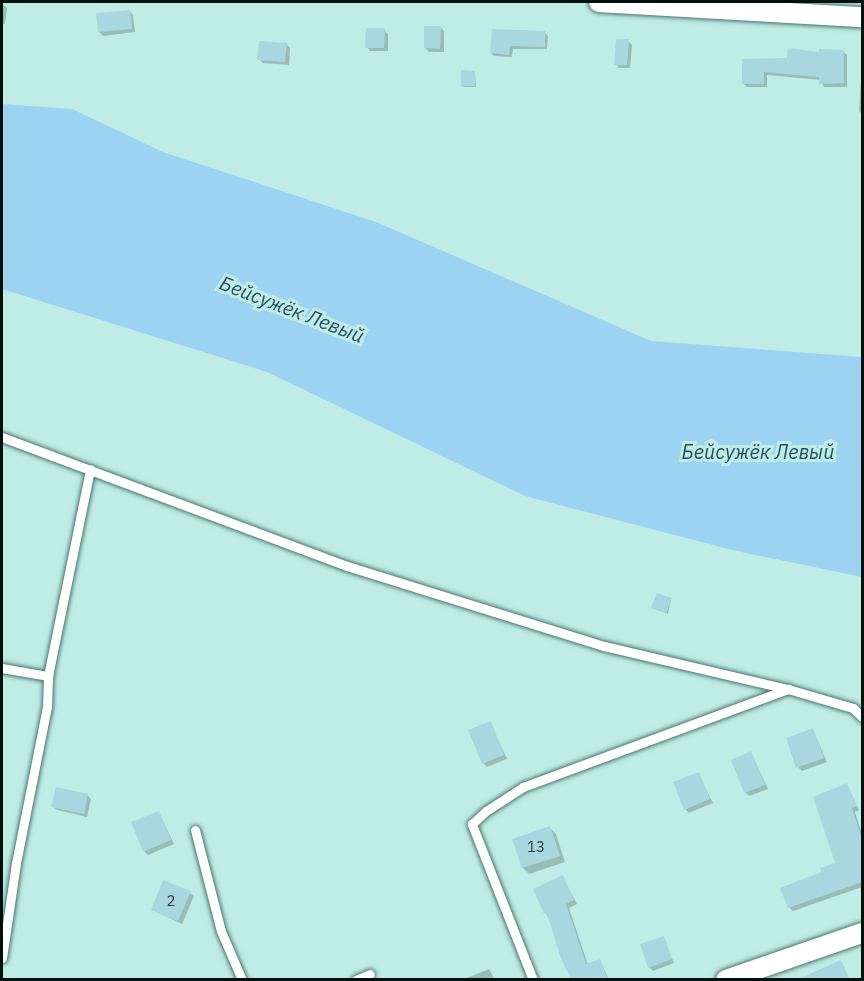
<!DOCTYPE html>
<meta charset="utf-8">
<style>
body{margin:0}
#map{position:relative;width:864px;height:981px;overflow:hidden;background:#bfede5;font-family:"IBM Plex Sans",sans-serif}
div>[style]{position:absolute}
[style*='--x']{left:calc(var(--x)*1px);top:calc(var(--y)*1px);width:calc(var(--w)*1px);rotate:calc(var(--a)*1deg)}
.water>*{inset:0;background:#9dd3f2}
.shadow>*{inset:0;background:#0003}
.building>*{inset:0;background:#aad7df}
.roads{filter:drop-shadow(0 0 2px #4b766f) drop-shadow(0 0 2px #4b766f)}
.lane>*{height:9px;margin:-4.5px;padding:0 4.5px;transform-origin:4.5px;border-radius:4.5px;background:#fff}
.street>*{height:20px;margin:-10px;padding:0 10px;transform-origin:10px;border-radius:10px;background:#fff}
span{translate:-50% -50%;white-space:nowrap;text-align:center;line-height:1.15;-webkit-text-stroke:6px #bfede5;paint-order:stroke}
.number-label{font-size:15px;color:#2b4142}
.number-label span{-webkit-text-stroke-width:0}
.water-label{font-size:20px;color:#254e64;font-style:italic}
.frame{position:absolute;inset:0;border:3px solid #010f0d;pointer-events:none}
</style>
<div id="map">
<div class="water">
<i style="clip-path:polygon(2px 104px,72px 109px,163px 152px,376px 222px,651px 341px,862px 357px,862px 577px,732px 550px,525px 496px,267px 372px,2px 289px)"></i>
</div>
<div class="shadow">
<i style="clip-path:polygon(2px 4px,7px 8px,5px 24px,2px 24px)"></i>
<i style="clip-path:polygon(130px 11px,133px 15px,135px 32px,103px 36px,99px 32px)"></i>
<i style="clip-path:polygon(440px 27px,444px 31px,444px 52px,429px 52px,425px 48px)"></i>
<i style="clip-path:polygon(384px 30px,388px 34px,388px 51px,370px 51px,367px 47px)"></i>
<i style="clip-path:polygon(545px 33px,548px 36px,547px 49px,513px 49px,512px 57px,494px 56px,491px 53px)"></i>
<i style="clip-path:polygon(628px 41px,632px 45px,630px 68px,619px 68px,616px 64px)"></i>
<i style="clip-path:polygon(286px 44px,290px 48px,289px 65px,263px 63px,259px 59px)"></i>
<i style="clip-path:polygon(843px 51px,847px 55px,847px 87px,824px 87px,821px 80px,767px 75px,767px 87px,747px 87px,743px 83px,743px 60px,788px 60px)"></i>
<i style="clip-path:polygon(475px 72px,476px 87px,464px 87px,462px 86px)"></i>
<i style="clip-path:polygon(861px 79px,862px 79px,862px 114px,859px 111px)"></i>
<i style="clip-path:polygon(671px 599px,668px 614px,655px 609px)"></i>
<i style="clip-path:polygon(490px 723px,507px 759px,487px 767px,483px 763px)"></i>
<i style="clip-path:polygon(813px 730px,827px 762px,802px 771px,798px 767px)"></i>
<i style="clip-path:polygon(751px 753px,768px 789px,749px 796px,745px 792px)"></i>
<i style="clip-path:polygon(698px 774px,713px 803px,689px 813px,685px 809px)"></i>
<i style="clip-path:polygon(847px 785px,859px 810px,855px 812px,862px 834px,862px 887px,793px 911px,789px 907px,836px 863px)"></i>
<i style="clip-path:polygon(87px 795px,91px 799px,87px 817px,57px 810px,53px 807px)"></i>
<i style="clip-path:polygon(159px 813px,174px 844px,148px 855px,144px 851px)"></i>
<i style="clip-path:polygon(550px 828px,556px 834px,565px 862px,529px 874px,523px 868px,514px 840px)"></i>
<i style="clip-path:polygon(562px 877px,577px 904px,569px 908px,588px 965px,600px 960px,609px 980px,578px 980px,546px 913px)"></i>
<i style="clip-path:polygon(190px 893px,194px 896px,182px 924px,153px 910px)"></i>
<i style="clip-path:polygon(663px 938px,674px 963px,653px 971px,649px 967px)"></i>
<i style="clip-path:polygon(489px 969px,495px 980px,464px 980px,464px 979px)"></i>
</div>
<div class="building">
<i style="clip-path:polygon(130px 10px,132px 29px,98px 32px,96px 13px)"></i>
<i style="clip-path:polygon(424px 26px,441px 26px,440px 49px,424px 48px)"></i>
<i style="clip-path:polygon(366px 28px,385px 28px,384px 48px,365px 48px)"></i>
<i style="clip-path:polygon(492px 29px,545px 31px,545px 47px,510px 46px,509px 55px,490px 53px)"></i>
<i style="clip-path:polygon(616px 39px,629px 39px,627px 65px,614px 65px)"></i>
<i style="clip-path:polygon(259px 41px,287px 43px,285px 62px,257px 60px)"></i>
<i style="clip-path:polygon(788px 48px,819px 52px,819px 49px,844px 50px,844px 83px,819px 84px,819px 77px,764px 72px,764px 84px,742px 84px,742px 59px,787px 58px)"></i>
<i style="clip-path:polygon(461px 70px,475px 71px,475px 86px,461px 86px)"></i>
<i style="clip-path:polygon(657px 593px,672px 598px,666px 613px,651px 608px)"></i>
<i style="clip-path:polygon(491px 721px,504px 755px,482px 764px,468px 730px)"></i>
<i style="clip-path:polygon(813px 728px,824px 758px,796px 768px,786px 738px)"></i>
<i style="clip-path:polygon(751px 751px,765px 785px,744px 793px,731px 760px)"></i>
<i style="clip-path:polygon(699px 772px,710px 799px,684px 810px,673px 782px)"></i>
<i style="clip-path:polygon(847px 783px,857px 806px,852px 808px,862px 839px,862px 882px,788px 908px,780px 888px,821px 872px,820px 868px,835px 863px,813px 797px)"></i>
<i style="clip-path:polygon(56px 787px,88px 794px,84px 814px,51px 807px)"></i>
<i style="clip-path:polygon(159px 811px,171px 840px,143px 852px,131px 822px)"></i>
<i style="clip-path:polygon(550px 826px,560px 856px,522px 868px,512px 839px)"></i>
<i style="clip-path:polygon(563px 875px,574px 900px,566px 904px,586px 964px,600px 959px,608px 980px,571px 980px,560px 956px,547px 913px,544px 914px,533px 889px)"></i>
<i style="clip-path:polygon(163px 880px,191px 891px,178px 921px,151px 910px)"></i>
<i style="clip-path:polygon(664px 936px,672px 959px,648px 968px,640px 944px)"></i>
<i style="clip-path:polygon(841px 960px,850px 980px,796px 980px)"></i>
</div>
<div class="roads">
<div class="lane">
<i style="--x:2;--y:437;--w:368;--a:20.5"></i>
<i style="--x:347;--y:566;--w:269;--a:17.3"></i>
<i style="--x:604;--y:646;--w:189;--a:13.2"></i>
<i style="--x:788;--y:689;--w:68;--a:16.3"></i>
<i style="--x:853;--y:708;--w:13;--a:45"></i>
<i style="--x:2;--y:668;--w:47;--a:9.9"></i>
<i style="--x:195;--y:830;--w:104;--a:75.6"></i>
<i style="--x:221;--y:931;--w:53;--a:66.8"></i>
<i style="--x:2;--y:958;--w:96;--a:-81.6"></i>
<i style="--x:16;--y:863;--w:159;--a:-78.8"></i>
<i style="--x:47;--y:707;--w:31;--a:-88"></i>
<i style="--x:48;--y:676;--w:211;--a:-78.5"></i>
<i style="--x:356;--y:980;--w:15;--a:-23"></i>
<i style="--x:533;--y:980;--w:168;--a:-111.4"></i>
<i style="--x:472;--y:824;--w:19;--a:-43"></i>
<i style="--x:486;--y:811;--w:44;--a:-33"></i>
<i style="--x:523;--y:787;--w:283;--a:-20.3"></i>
</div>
<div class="street">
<i style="--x:599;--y:2;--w:263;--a:3.3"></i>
<i style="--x:726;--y:980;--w:144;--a:-19.1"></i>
</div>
</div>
<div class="number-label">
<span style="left:536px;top:847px">13</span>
<span style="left:171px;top:901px">2</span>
</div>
<div class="water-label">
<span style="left:292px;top:309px;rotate:21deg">Бейсужёк Левый</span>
<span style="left:758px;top:451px">Бейсужёк Левый</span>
</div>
<div class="frame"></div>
</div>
